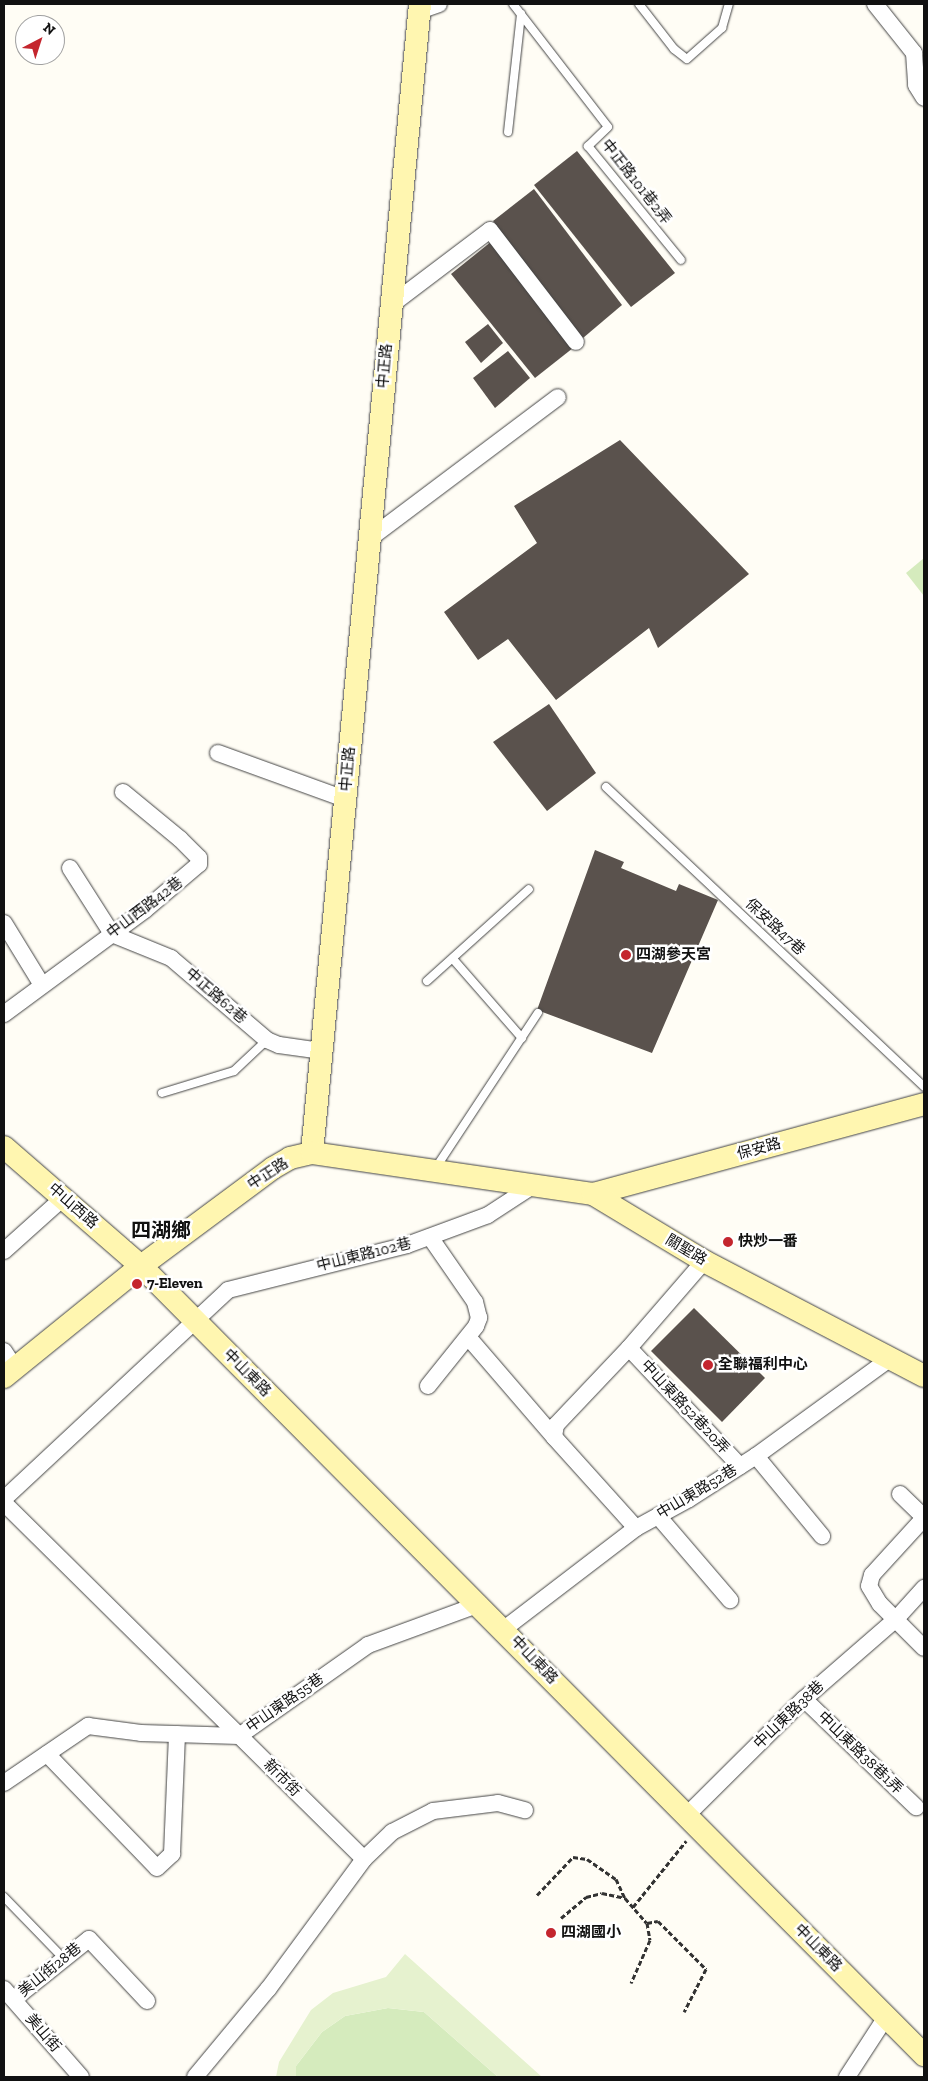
<!DOCTYPE html>
<meta charset="utf-8">
<style>
body{margin:0}
#map{position:relative;width:928px;height:2081px;overflow:hidden;background:#fffdf5;font-family:"Zilla Slab","Noto Sans TC",serif}
div>[style]{position:absolute}
[style*='--x']{left:calc(var(--x)*1px);top:calc(var(--y)*1px);width:calc(var(--w)*1px);rotate:calc(var(--a)*1deg)}
.green>*{inset:0;background:#d5ebbd}
.pitch>*{inset:0;background:#e6f2cf}
.building>*{inset:0;background:#5a524d}
.path>*{height:3px;margin-top:-1.5px;transform-origin:0;background:repeating-linear-gradient(90deg,#333 0 5px,transparent 0 7.5px)}
.roads{filter:drop-shadow(0 0 1px #444) drop-shadow(0 0 1px #444)}
.lane>*{height:8px;margin:-4px;padding:0 4px;transform-origin:4px;border-radius:4px;background:#fff}
.street>*{height:16px;margin:-8px;padding:0 8px;transform-origin:8px;border-radius:8px;background:#fff}
.secondary>*{height:22px;margin:-11px;padding:0 11px;transform-origin:11px;border-radius:11px;background:#fff6b0}
.dots>*{width:14px;height:14px;translate:-50% -50%;box-sizing:border-box;border:2px solid #fff;border-radius:50%}
span{translate:-50% -50%;white-space:nowrap;text-align:center;line-height:1.15;-webkit-text-stroke:5px #fff;paint-order:stroke}
.street-label{font-size:15px;color:#111}
.poi-label{font-size:15px;color:#111;font-weight:700}
.left{translate:0 -50%;text-align:left}
.district-label{font-size:20px;color:#111;font-weight:700}
.frame{position:absolute;inset:0;border:5px solid #111;pointer-events:none}
.north{position:absolute;left:15px;top:15px;width:50px;height:50px;box-sizing:border-box;background:#fff;border:1px solid #a0a0a0;border-radius:50%;rotate:40deg;font-size:14px;font-weight:700;line-height:20px;text-align:center;color:#111}
.north::after{content:'';display:block;margin:auto;width:18px;height:22px;background:#c4262e;clip-path:polygon(50% 0,100% 100%,50% 72%,0 100%)}
</style>
<div id="map">
<div class="green">
<i style="clip-path:polygon(924px 558px,924px 596px,906px 573px)"></i>
<i style="clip-path:polygon(388px 2008px,424px 2012px,498px 2077px,296px 2077px,296px 2066px,322px 2032px,345px 2016px)"></i>
</div>
<div class="pitch">
<i style="clip-path:polygon(405px 1954px,542px 2077px,498px 2077px,424px 2012px,388px 2008px,345px 2016px,322px 2032px,296px 2066px,296px 2077px,276px 2077px,279px 2062px,311px 2010px,333px 1993px,386px 1977px)"></i>
</div>
<div class="building">
<i style="clip-path:polygon(577px 151px,675px 273px,631px 307px,534px 185px)"></i>
<i style="clip-path:polygon(534px 189px,622px 305px,583px 338px,493px 221px)"></i>
<i style="clip-path:polygon(492px 241px,573px 348px,535px 378px,451px 274px)"></i>
<i style="clip-path:polygon(488px 324px,503px 343px,481px 363px,465px 342px)"></i>
<i style="clip-path:polygon(508px 351px,530px 378px,495px 408px,473px 378px)"></i>
<i style="clip-path:polygon(620px 440px,749px 574px,658px 648px,649px 628px,556px 700px,508px 639px,478px 660px,444px 612px,537px 543px,514px 506px)"></i>
<i style="clip-path:polygon(549px 704px,596px 773px,547px 811px,493px 742px)"></i>
<i style="clip-path:polygon(595px 850px,624px 862px,621px 868px,676px 891px,679px 884px,718px 900px,652px 1053px,537px 1010px)"></i>
<i style="clip-path:polygon(694px 1308px,765px 1378px,722px 1422px,651px 1351px)"></i>
</div>
<div class="path">
<i style="--x:537;--y:1895;--w:52;--a:-46.5"></i>
<i style="--x:573;--y:1857;--w:14;--a:8"></i>
<i style="--x:587;--y:1859;--w:35;--a:35"></i>
<i style="--x:616;--y:1879;--w:21;--a:65"></i>
<i style="--x:633;--y:1907;--w:85;--a:-51.2"></i>
<i style="--x:561;--y:1918;--w:33;--a:-40"></i>
<i style="--x:586;--y:1897;--w:16;--a:-14"></i>
<i style="--x:602;--y:1893;--w:24;--a:12"></i>
<i style="--x:625;--y:1898;--w:33;--a:49"></i>
<i style="--x:647;--y:1923;--w:17;--a:80"></i>
<i style="--x:650;--y:1940;--w:47;--a:113.8"></i>
<i style="--x:647;--y:1923;--w:11;--a:-10"></i>
<i style="--x:658;--y:1921;--w:68;--a:45"></i>
<i style="--x:706;--y:1969;--w:48;--a:117.1"></i>
</div>
<div class="roads">
<div class="lane">
<i style="--x:513;--y:4;--w:155;--a:52.3"></i>
<i style="--x:608;--y:127;--w:28;--a:136"></i>
<i style="--x:588;--y:146;--w:147;--a:50.8"></i>
<i style="--x:639;--y:4;--w:57;--a:52.1"></i>
<i style="--x:674;--y:49;--w:16;--a:38"></i>
<i style="--x:687;--y:59;--w:47;--a:-41.5"></i>
<i style="--x:722;--y:28;--w:25;--a:-74"></i>
<i style="--x:508;--y:132;--w:119;--a:-83.7"></i>
<i style="--x:606;--y:787;--w:437;--a:43.3"></i>
<i style="--x:453;--y:959;--w:105;--a:48.9"></i>
<i style="--x:427;--y:981;--w:137;--a:-42"></i>
<i style="--x:162;--y:1093;--w:75;--a:-17"></i>
<i style="--x:234;--y:1071;--w:45;--a:-43.2"></i>
<i style="--x:435;--y:1169;--w:187;--a:-56.6"></i>
<i style="--x:4;--y:1897;--w:86;--a:45.9"></i>
</div>
<div class="street">
<i style="--x:875;--y:4;--w:63;--a:51.5"></i>
<i style="--x:914;--y:53;--w:32;--a:86"></i>
<i style="--x:916;--y:85;--w:15;--a:58"></i>
<i style="--x:419;--y:11;--w:21;--a:-19"></i>
<i style="--x:391;--y:305;--w:124;--a:-37.1"></i>
<i style="--x:490;--y:230;--w:141;--a:52.5"></i>
<i style="--x:369;--y:539;--w:236;--a:-36.9"></i>
<i style="--x:218;--y:753;--w:135;--a:19.9"></i>
<i style="--x:70;--y:868;--w:78;--a:57.5"></i>
<i style="--x:112;--y:934;--w:64;--a:22.1"></i>
<i style="--x:171;--y:958;--w:126;--a:40.5"></i>
<i style="--x:267;--y:1040;--w:13;--a:23"></i>
<i style="--x:279;--y:1045;--w:42;--a:8.1"></i>
<i style="--x:4;--y:923;--w:73;--a:58.5"></i>
<i style="--x:4;--y:1014;--w:175;--a:-36.4"></i>
<i style="--x:145;--y:910;--w:71;--a:-40.4"></i>
<i style="--x:199;--y:864;--w:6;--a:-90"></i>
<i style="--x:199;--y:858;--w:27;--a:-135"></i>
<i style="--x:180;--y:839;--w:74;--a:-140.5"></i>
<i style="--x:4;--y:1251;--w:79;--a:-41.9"></i>
<i style="--x:468;--y:1337;--w:132;--a:49.3"></i>
<i style="--x:629;--y:1348;--w:162;--a:46.8"></i>
<i style="--x:4;--y:1351;--w:20;--a:57"></i>
<i style="--x:428;--y:1386;--w:77;--a:-51.3"></i>
<i style="--x:476;--y:1326;--w:9;--a:-69"></i>
<i style="--x:479;--y:1318;--w:16;--a:-104"></i>
<i style="--x:475;--y:1302;--w:79;--a:-124.7"></i>
<i style="--x:756;--y:1456;--w:104;--a:50.5"></i>
<i style="--x:900;--y:1494;--w:33;--a:44"></i>
<i style="--x:4;--y:1499;--w:306;--a:-43"></i>
<i style="--x:228;--y:1290;--w:185;--a:-14.1"></i>
<i style="--x:407;--y:1245;--w:86;--a:-20.3"></i>
<i style="--x:488;--y:1215;--w:55;--a:-33.1"></i>
<i style="--x:4;--y:1503;--w:506;--a:44.68"></i>
<i style="--x:364;--y:1859;--w:162;--a:126.4"></i>
<i style="--x:268;--y:1989;--w:114;--a:129.7"></i>
<i style="--x:658;--y:1516;--w:111;--a:49.4"></i>
<i style="--x:924;--y:1518;--w:77;--a:132.4"></i>
<i style="--x:872;--y:1575;--w:11;--a:105"></i>
<i style="--x:869;--y:1586;--w:21;--a:59"></i>
<i style="--x:880;--y:1604;--w:62;--a:45"></i>
<i style="--x:636;--y:1528;--w:122;--a:-132"></i>
<i style="--x:554;--y:1437;--w:12;--a:-81"></i>
<i style="--x:556;--y:1425;--w:106;--a:-46.5"></i>
<i style="--x:629;--y:1348;--w:115;--a:-49.2"></i>
<i style="--x:504;--y:1629;--w:166;--a:-37.4"></i>
<i style="--x:636;--y:1528;--w:60;--a:-28.7"></i>
<i style="--x:689;--y:1499;--w:80;--a:-32.7"></i>
<i style="--x:756;--y:1456;--w:167;--a:-36"></i>
<i style="--x:804;--y:1699;--w:156;--a:44"></i>
<i style="--x:47;--y:1754;--w:158;--a:46"></i>
<i style="--x:157;--y:1868;--w:21;--a:-43"></i>
<i style="--x:172;--y:1854;--w:120;--a:-87.6"></i>
<i style="--x:4;--y:1783;--w:102;--a:-34.2"></i>
<i style="--x:88;--y:1726;--w:53;--a:7.5"></i>
<i style="--x:141;--y:1733;--w:98;--a:1.8"></i>
<i style="--x:239;--y:1736;--w:158;--a:-35.2"></i>
<i style="--x:368;--y:1645;--w:119;--a:-20.1"></i>
<i style="--x:686;--y:1816;--w:166;--a:-44.8"></i>
<i style="--x:804;--y:1699;--w:122;--a:-41"></i>
<i style="--x:896;--y:1619;--w:42;--a:-47.9"></i>
<i style="--x:364;--y:1859;--w:39;--a:-44"></i>
<i style="--x:392;--y:1832;--w:46;--a:-27.1"></i>
<i style="--x:433;--y:1811;--w:65;--a:-7"></i>
<i style="--x:498;--y:1803;--w:28;--a:15"></i>
<i style="--x:4;--y:1989;--w:117;--a:48.8"></i>
<i style="--x:14;--y:1999;--w:96;--a:-38.7"></i>
<i style="--x:89;--y:1939;--w:85;--a:46.9"></i>
<i style="--x:847;--y:2077;--w:72;--a:-57"></i>
</div>
<div class="secondary">
<i style="--x:4;--y:1147;--w:181;--a:41"></i>
<i style="--x:141;--y:1266;--w:1112;--a:45.22"></i>
<i style="--x:312;--y:1153;--w:1154;--a:-84.63"></i>
<i style="--x:593;--y:1194;--w:343;--a:-15.2"></i>
<i style="--x:4;--y:1377;--w:176;--a:-39"></i>
<i style="--x:141;--y:1266;--w:164;--a:-36.6"></i>
<i style="--x:273;--y:1168;--w:20;--a:-30"></i>
<i style="--x:290;--y:1158;--w:23;--a:-13"></i>
<i style="--x:312;--y:1153;--w:284;--a:8.3"></i>
<i style="--x:593;--y:1194;--w:130;--a:31.1"></i>
<i style="--x:704;--y:1261;--w:248;--a:27.6"></i>
</div>
</div>
<div class="dots">
<i style="left:626px;top:955px;background:#c4262e"></i>
<i style="left:728px;top:1242px;background:#c4262e"></i>
<i style="left:137px;top:1284px;background:#c4262e"></i>
<i style="left:708px;top:1365px;background:#c4262e"></i>
<i style="left:551px;top:1933px;background:#c4262e"></i>
</div>
<div class="street-label">
<span style="left:636px;top:182px;rotate:52deg">中正路101巷2弄</span>
<span style="left:385px;top:366px;rotate:-85deg">中正路</span>
<span style="left:348px;top:769px;rotate:-85deg">中正路</span>
<span style="left:145px;top:908px;rotate:-37deg">中山西路42巷</span>
<span style="left:775px;top:927px;rotate:43deg">保安路47巷</span>
<span style="left:216px;top:996px;rotate:41deg">中正路62巷</span>
<span style="left:759px;top:1149px;rotate:-15deg">保安路</span>
<span style="left:268px;top:1174px;rotate:-33deg">中正路</span>
<span style="left:73px;top:1206px;rotate:41deg">中山西路</span>
<span style="left:686px;top:1250px;rotate:31deg">關聖路</span>
<span style="left:364px;top:1255px;rotate:-14deg">中山東路102巷</span>
<span style="left:247px;top:1373px;rotate:45deg">中山東路</span>
<span style="left:685px;top:1407px;rotate:47deg">中山東路52巷20弄</span>
<span style="left:697px;top:1492px;rotate:-31deg">中山東路52巷</span>
<span style="left:534px;top:1660px;rotate:46deg">中山東路</span>
<span style="left:285px;top:1703px;rotate:-35deg">中山東路55巷</span>
<span style="left:789px;top:1715px;rotate:-44deg">中山東路38巷</span>
<span style="left:860px;top:1753px;rotate:44deg">中山東路38巷1弄</span>
<span style="left:282px;top:1778px;rotate:45deg">新市街</span>
<span style="left:818px;top:1948px;rotate:45deg">中山東路</span>
<span style="left:50px;top:1970px;rotate:-39deg">美山街28巷</span>
<span style="left:43px;top:2033px;rotate:49deg">美山街</span>
</div>
<div class="poi-label">
<span class="left" style="left:636px;top:955px">四湖參天宮</span>
<span class="left" style="left:738px;top:1242px">快炒一番</span>
<span class="left" style="left:147px;top:1284px">7-Eleven</span>
<span class="left" style="left:718px;top:1365px">全聯福利中心</span>
<span class="left" style="left:561px;top:1933px">四湖國小</span>
</div>
<div class="district-label">
<span style="left:161px;top:1230px">四湖鄉</span>
</div>
<div class="frame"></div>
<div class="north">N</div>
</div>
